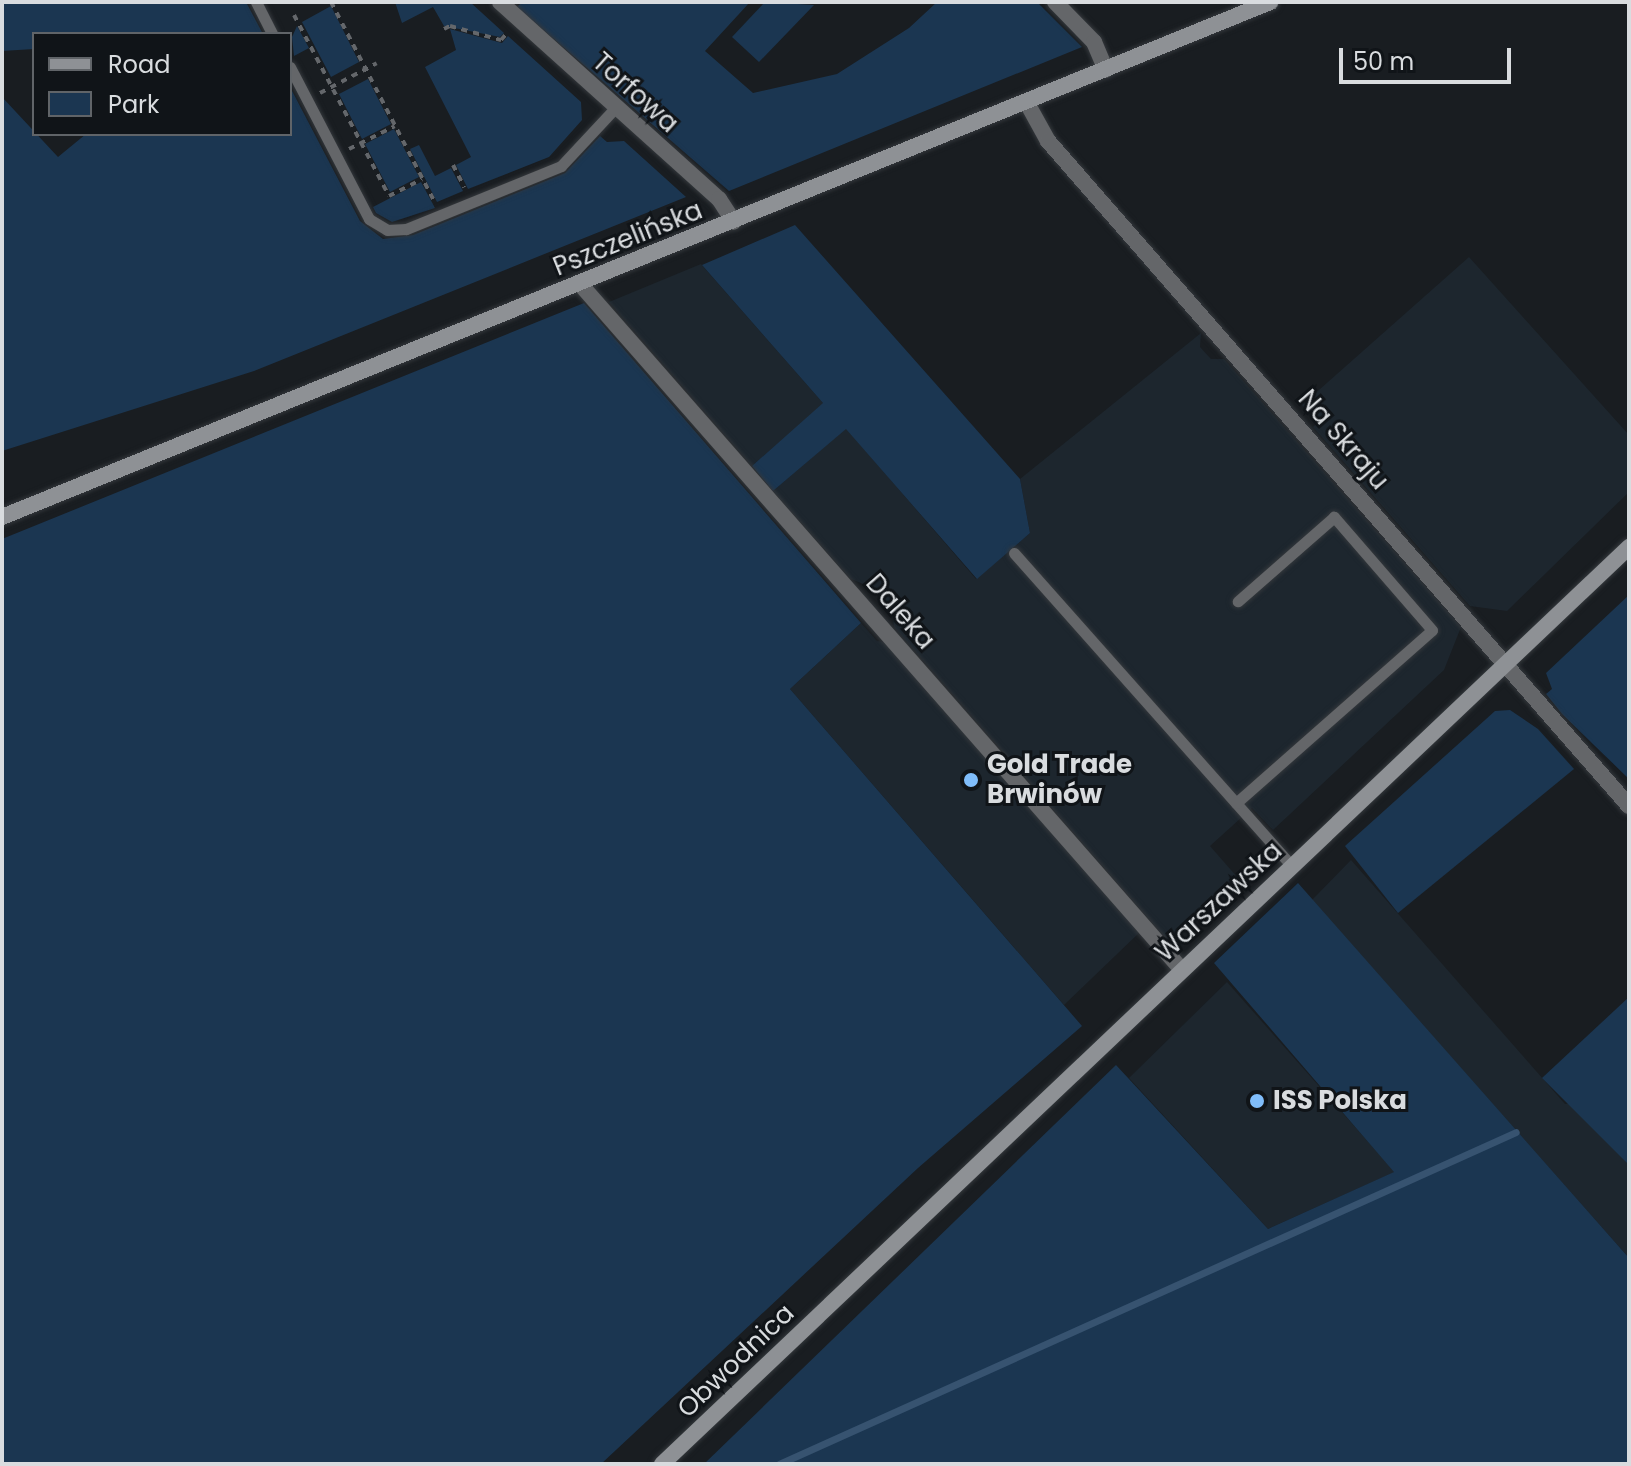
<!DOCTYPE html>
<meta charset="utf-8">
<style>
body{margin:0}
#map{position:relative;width:1631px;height:1466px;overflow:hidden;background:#191d21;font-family:Poppins,sans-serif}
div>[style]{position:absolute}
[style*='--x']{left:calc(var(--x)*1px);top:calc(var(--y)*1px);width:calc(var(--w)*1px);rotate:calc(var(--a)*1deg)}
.built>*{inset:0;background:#1d262e}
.green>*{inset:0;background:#1b3651}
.stream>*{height:7px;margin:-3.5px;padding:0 3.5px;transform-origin:3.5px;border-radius:3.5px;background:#375370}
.path>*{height:4px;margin-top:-2px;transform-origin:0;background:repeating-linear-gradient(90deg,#64676b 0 6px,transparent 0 12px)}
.roads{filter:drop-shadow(0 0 2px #34383c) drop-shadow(0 0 2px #34383c)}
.service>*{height:11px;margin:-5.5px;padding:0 5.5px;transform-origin:5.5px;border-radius:5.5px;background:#646669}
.minor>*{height:16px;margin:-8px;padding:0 8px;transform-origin:8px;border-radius:8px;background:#646669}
.secondary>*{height:16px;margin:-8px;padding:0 8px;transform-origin:8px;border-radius:8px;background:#8e9195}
.dots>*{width:22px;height:22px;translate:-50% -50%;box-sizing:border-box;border:4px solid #101418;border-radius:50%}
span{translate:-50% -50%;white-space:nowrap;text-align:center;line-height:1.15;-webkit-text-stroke:6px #101418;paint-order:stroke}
.street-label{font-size:26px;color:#d9dcdf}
.poi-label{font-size:26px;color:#d9dcdf;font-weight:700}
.left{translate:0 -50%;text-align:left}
.frame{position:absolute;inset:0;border:4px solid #d9dcdf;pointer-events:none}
.legend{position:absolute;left:32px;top:32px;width:260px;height:104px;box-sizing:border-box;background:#101418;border:2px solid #606468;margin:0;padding:10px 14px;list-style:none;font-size:24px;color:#d9dcdf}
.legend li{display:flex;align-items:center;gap:16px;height:40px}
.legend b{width:40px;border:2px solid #606468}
.scale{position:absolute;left:1339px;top:48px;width:172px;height:36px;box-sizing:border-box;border:4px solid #d9dcdf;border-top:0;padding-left:10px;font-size:24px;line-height:28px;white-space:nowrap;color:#d9dcdf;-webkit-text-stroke:6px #101418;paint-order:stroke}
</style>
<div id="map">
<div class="built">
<i style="clip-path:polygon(1469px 257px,1629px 435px,1629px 492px,1507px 611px,1470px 606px,1313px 427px,1318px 422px,1302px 405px)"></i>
<i style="clip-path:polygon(701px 264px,824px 404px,752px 466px,609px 302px)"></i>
<i style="clip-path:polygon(1201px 333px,1200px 347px,1211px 359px,1224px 359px,1461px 627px,1444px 670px,1273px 830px,1252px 808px,1210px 846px,1238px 878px,1169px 942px,894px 627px,892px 610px,873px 588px,851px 579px,773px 491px,846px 428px,976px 579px,1030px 533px,1020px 479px)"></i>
<i style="clip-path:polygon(861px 623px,877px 641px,885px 642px,1140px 932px,1064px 1005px,790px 689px)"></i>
<i style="clip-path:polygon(1351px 860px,1565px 1104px,1573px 1103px,1629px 1165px,1629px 1258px,1312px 900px)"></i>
<i style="clip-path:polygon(1227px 982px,1395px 1172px,1268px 1229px,1129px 1078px)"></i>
</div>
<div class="green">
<i style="clip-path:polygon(2px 2px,246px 2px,263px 34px,34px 34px,34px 49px,2px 51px)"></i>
<i style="clip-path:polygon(395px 2px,470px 2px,504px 33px,500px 37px,444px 26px,433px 7px,402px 23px)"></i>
<i style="clip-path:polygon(522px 2px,750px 2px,705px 51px,753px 93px,837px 74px,909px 28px,937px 2px,1037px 2px,1082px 47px,729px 191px,517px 7px)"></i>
<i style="clip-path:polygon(765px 2px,814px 5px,759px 62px,732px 37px)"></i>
<i style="clip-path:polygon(331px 6px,359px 62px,331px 77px,302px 22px)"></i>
<i style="clip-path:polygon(297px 26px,309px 48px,294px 56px,292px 37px)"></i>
<i style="clip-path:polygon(450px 29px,502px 43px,508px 36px,581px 102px,582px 120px,549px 157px,468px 189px,456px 165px,471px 157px,425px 67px,456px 50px)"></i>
<i style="clip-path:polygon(368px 79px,391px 124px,362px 139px,339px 94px)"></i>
<i style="clip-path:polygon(290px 87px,360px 221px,383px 239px,413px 235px,565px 173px,600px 136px,607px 142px,624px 141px,686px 197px,254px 371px,2px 451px,2px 97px,58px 157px,86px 134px,290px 134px)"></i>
<i style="clip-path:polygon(394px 129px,419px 177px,390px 192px,365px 144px)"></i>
<i style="clip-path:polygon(419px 145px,435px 176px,451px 168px,463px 191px,437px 202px,410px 149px)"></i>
<i style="clip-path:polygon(421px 182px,435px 208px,392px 222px,376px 213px,373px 207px)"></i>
<i style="clip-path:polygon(795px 225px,1020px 479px,1030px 533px,977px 579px,846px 429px,773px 491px,752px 466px,823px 403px,702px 265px)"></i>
<i style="clip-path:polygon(584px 303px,861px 623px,790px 689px,1082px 1026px,918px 1168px,601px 1464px,2px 1464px,2px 539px)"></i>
<i style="clip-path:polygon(1629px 595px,1629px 779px,1562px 714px,1546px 694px,1552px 689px,1546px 673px)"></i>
<i style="clip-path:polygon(1510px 710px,1538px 729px,1574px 769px,1398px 913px,1345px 846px,1495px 711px)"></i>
<i style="clip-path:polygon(1298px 883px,1629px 1258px,1629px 1464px,704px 1464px,1116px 1065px,1268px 1229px,1394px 1172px,1214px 963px)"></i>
<i style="clip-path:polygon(1629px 997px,1629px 1165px,1542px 1078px)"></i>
</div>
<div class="stream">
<i style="--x:779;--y:1464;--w:808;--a:-24.25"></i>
</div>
<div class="path">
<i style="--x:331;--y:2;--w:222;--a:62.6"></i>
<i style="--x:294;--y:15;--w:204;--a:62.3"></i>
<i style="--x:389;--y:196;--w:37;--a:-27"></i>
<i style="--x:444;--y:29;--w:7;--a:-27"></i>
<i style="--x:450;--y:26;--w:53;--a:15.4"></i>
<i style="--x:501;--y:40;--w:9;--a:-49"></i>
<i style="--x:320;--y:93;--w:64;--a:-27.8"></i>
<i style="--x:349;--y:149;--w:51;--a:-26.6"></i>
<i style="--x:453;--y:165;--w:25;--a:63"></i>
</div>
<div class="roads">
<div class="service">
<i style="--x:256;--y:2;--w:36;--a:63"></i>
<i style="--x:290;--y:67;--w:171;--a:62.5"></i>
<i style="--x:369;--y:219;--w:21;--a:31"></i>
<i style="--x:387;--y:230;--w:19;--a:-3"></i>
<i style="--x:406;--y:229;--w:167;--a:-22.1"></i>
<i style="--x:561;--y:166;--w:79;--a:-47"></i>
<i style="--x:1014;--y:553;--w:419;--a:48.4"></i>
<i style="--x:1236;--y:803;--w:261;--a:-41.4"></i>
<i style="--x:1432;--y:630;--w:150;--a:-130.9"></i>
<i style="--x:1334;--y:517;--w:128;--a:138.8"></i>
</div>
<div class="minor">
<i style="--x:500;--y:2;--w:295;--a:42"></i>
<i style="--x:719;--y:199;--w:27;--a:57"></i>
<i style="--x:1055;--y:2;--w:56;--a:45.7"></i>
<i style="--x:1094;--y:42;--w:30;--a:67"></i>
<i style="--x:1027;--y:103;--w:43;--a:61.1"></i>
<i style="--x:1048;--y:141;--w:883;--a:48.86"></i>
<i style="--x:581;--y:285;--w:911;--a:48.74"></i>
</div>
<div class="secondary">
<i style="--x:2;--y:517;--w:1369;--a:-22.1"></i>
<i style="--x:662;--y:1464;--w:1333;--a:-43.48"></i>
</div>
</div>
<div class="dots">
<i style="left:971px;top:780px;background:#80bdfa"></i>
<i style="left:1257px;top:1101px;background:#80bdfa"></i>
</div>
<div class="street-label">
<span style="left:635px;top:93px;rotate:42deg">Torfowa</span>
<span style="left:628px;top:239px;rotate:-22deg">Pszczelińska</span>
<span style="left:1343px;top:440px;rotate:49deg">Na Skraju</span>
<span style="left:900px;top:612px;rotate:49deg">Daleka</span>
<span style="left:1219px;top:902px;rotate:-43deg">Warszawska</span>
<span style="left:736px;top:1361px;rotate:-44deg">Obwodnica</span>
</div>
<div class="poi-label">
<span class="left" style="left:987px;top:780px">Gold Trade<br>Brwinów</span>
<span class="left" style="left:1273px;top:1101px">ISS Polska</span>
</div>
<div class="frame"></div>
<ul class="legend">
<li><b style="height:10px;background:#8e9195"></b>Road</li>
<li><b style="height:22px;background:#1b3651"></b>Park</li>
</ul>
<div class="scale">50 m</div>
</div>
